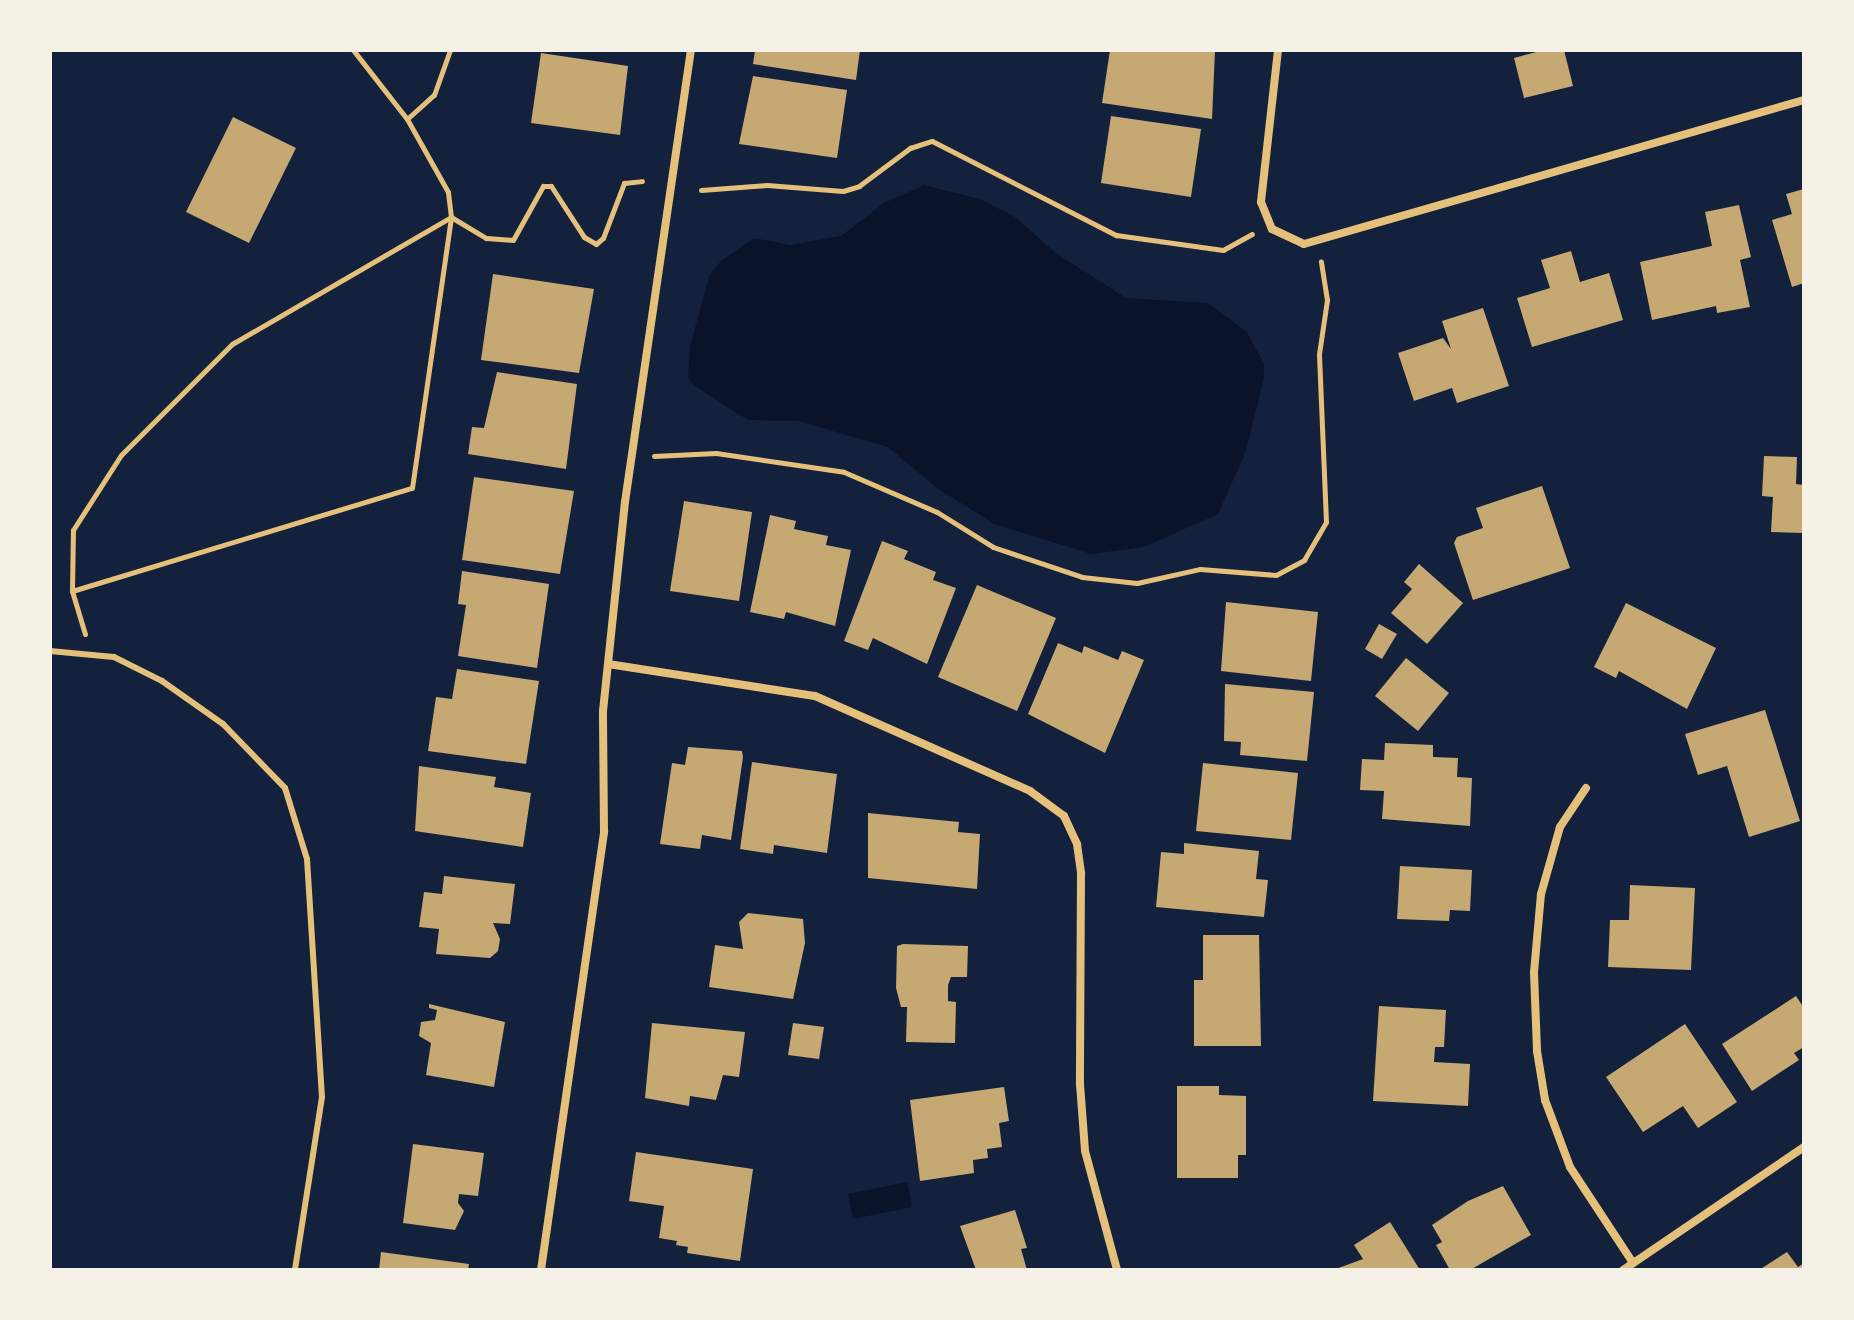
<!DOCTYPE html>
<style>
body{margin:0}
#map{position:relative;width:1854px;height:1320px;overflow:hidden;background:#14213d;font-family:"Noto Serif",serif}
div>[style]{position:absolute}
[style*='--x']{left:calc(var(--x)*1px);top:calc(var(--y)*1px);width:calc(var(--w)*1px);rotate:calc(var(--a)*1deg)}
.water>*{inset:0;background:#0b132b}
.building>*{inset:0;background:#c6a872}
.path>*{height:5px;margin:-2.5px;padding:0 2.5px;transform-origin:2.5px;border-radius:2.5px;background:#e5c07b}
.service>*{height:6px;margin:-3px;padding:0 3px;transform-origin:3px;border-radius:3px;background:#e5c07b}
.minor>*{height:8px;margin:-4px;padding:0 4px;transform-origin:4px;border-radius:4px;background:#e5c07b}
span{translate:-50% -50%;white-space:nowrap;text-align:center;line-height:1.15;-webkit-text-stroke:8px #f6f1e7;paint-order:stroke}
.frame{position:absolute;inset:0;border:52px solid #f6f1e7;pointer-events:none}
</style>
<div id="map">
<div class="water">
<i style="clip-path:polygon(924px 185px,980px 199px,1015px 217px,1056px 253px,1126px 298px,1208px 303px,1247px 332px,1264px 364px,1264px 378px,1246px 451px,1218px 514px,1144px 547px,1091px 554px,994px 524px,937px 488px,888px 447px,798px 421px,748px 420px,693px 385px,688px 378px,690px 347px,709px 276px,720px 262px,754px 238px,790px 245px,841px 236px,884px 203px)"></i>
<i style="clip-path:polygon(907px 1182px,912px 1207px,853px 1219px,848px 1194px)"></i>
</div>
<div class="building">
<i style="clip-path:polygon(755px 50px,860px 50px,856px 80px,753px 64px)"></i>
<i style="clip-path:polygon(1110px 50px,1215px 51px,1212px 119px,1102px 103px)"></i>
<i style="clip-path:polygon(1544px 50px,1564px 50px,1573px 86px,1524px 98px,1514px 58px)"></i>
<i style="clip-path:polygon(541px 53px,628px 66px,620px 135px,531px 123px)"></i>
<i style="clip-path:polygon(753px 76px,847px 90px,837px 158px,739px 144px)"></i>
<i style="clip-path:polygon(1111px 116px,1201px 129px,1191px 197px,1101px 183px)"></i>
<i style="clip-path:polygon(233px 117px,296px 148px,249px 243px,186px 212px)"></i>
<i style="clip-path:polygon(1804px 189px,1804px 283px,1792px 287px,1772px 220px,1792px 214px,1786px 194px)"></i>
<i style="clip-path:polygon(1739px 205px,1751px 257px,1740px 260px,1750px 307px,1717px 313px,1716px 306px,1652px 320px,1640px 262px,1712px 246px,1705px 212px)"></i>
<i style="clip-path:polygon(1571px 251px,1580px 282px,1609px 273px,1623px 320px,1532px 347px,1517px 298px,1550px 288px,1541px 260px)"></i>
<i style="clip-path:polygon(493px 274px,594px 289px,579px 373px,481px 360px)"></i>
<i style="clip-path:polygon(1483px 308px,1509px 386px,1457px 403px,1452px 388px,1414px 401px,1398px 353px,1443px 338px,1451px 349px,1442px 321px)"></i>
<i style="clip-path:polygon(497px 372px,577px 384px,566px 469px,468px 454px,472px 427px,484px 428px)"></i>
<i style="clip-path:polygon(1764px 456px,1797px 457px,1796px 484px,1804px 485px,1804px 533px,1771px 532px,1773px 497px,1762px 496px)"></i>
<i style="clip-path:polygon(474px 477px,574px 491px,560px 574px,462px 560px)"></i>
<i style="clip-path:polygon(1542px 486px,1570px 568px,1473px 600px,1454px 543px,1457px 537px,1483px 528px,1476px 508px)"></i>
<i style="clip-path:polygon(684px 501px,752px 512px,739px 601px,670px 591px)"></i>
<i style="clip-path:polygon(770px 515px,796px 521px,794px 529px,828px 536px,826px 545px,851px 550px,835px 626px,786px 612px,784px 619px,750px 612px)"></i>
<i style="clip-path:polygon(882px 541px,908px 551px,904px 559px,936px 572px,933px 580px,956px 588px,927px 664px,873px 638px,868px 650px,844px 641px)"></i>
<i style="clip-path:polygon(1419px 564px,1463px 603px,1427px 644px,1391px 613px,1412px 589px,1404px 582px)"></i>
<i style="clip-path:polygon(462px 571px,549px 584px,537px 668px,458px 656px,466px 605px,458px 604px)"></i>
<i style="clip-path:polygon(977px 585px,1056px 618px,1017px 711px,938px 677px)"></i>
<i style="clip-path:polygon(1226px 602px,1318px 612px,1311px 681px,1221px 671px)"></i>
<i style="clip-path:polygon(1626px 603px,1716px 648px,1687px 709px,1619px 671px,1616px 678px,1594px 667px)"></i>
<i style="clip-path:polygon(1379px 624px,1397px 634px,1382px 659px,1365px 649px)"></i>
<i style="clip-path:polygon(1058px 643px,1082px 653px,1084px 646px,1118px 660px,1122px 651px,1144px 660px,1105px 753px,1028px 714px)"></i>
<i style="clip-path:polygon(1406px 658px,1449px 693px,1418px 731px,1375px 696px)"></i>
<i style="clip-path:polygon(457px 669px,539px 681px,526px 764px,428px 751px,436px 697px,452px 699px)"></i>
<i style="clip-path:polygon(1225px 684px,1314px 692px,1307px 761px,1240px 755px,1241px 742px,1224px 741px)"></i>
<i style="clip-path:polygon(1765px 710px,1800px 821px,1749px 837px,1727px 766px,1698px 775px,1685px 734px)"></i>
<i style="clip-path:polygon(1385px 743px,1433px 745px,1433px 757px,1458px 758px,1457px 777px,1472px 778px,1470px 826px,1382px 819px,1384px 791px,1360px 790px,1362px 759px,1384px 760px)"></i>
<i style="clip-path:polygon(688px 747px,742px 751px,743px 757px,731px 840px,702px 835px,700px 849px,660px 844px,672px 763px,685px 765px)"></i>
<i style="clip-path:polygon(752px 762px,837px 774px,827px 853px,774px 845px,773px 854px,740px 849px)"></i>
<i style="clip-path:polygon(1203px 763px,1298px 773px,1291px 840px,1196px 831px)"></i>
<i style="clip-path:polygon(419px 766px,496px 777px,494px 787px,531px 793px,523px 847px,415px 831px)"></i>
<i style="clip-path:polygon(868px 813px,959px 822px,958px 832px,980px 834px,977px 889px,868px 878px)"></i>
<i style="clip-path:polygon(1184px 843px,1259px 851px,1256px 879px,1268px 880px,1264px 917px,1156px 907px,1161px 852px,1184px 854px)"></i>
<i style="clip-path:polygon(1400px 866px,1472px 870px,1470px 911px,1450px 910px,1449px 921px,1397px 919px)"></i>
<i style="clip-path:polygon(444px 876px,515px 884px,510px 924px,493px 923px,500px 939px,498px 951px,490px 958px,436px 954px,439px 929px,419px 927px,424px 892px,442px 894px)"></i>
<i style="clip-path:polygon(1630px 885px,1695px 888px,1691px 970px,1608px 967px,1610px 920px,1629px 920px)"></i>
<i style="clip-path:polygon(748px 913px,803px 919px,805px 943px,793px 999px,709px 987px,715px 945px,743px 949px,739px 922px)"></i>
<i style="clip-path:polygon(1203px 935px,1259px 935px,1261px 1046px,1194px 1046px,1194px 980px,1203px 980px)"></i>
<i style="clip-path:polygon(903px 944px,968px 946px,967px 977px,951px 977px,948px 985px,948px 1001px,956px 1002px,955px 1043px,906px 1042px,907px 1007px,901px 1007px,896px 988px,897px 946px)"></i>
<i style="clip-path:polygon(1796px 996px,1804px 1008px,1804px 1047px,1794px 1053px,1799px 1060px,1752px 1091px,1722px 1044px)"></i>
<i style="clip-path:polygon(429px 1004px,505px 1022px,494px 1087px,426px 1075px,431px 1043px,419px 1036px,421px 1022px,435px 1020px,437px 1010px,429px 1008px)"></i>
<i style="clip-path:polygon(1379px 1006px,1446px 1010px,1444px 1047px,1435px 1047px,1434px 1062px,1470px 1064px,1468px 1106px,1373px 1101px)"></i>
<i style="clip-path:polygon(652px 1023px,745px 1032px,739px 1077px,723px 1075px,716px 1100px,690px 1096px,689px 1106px,645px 1098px)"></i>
<i style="clip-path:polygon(793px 1023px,824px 1027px,819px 1059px,788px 1055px)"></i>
<i style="clip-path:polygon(1685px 1024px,1737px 1102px,1698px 1128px,1683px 1106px,1643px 1132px,1606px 1077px)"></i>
<i style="clip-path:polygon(1177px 1086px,1219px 1086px,1219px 1095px,1246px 1096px,1246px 1155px,1238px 1155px,1238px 1178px,1177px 1178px)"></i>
<i style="clip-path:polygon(1004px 1087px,1009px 1121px,999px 1123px,1002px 1147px,987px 1149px,988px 1158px,973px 1160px,974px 1173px,920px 1181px,910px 1100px)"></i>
<i style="clip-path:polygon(413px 1144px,484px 1153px,478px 1196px,459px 1194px,458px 1203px,464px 1211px,455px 1230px,403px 1223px)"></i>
<i style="clip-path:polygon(636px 1152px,753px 1169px,740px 1261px,687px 1253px,688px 1247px,676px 1245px,677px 1241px,659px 1238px,664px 1206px,629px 1201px)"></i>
<i style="clip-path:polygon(1503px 1186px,1531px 1235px,1470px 1270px,1450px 1270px,1436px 1245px,1442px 1242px,1432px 1225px,1468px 1201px)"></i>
<i style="clip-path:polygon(1015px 1210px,1027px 1248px,1021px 1249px,1027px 1270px,976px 1270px,960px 1226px)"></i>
<i style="clip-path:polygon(1390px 1222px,1420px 1270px,1333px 1270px,1363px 1259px,1354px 1245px)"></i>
<i style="clip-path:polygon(381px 1252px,469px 1264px,468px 1270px,379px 1270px)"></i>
<i style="clip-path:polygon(1787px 1252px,1798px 1267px,1804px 1263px,1804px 1270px,1759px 1270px)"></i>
</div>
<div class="path">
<i style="--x:407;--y:119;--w:36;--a:-42"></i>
<i style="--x:434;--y:95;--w:48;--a:-70.4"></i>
<i style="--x:701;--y:190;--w:66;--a:-4.3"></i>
<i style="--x:767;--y:185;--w:76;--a:4.5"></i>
<i style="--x:843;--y:191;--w:17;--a:-17"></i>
<i style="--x:859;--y:186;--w:64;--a:-36.7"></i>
<i style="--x:910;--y:148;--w:23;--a:-18"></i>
<i style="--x:932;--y:141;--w:207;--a:27.1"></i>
<i style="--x:1116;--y:235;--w:108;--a:8"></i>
<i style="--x:1223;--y:250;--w:33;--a:-29"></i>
<i style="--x:654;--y:456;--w:62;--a:-2.8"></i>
<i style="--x:716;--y:453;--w:129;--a:8.4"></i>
<i style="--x:844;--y:472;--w:101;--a:23.3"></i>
<i style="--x:937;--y:512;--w:66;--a:32"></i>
<i style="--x:993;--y:547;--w:94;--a:18.6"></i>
<i style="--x:1082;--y:577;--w:55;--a:6.2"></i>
<i style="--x:1137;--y:583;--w:65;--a:-12.5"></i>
<i style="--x:1200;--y:569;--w:76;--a:4.5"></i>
<i style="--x:1276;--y:575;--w:32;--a:-28"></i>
<i style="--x:1304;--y:560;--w:44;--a:-59.9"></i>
<i style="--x:1326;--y:522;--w:168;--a:-92.4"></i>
<i style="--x:1319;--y:354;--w:55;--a:-81.6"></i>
<i style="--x:1327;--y:300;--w:39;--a:-99"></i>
<i style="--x:72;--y:591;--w:61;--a:-89.1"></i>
<i style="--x:73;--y:530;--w:89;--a:-57.4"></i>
<i style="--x:121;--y:455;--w:157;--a:-45"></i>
<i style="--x:232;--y:344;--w:253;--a:-30.1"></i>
<i style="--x:451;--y:217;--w:41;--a:31"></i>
<i style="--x:486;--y:238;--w:27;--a:4"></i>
<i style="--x:513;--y:240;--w:62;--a:-60.9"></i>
<i style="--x:543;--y:186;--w:8;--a:0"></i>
<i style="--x:551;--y:186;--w:61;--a:57.1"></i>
<i style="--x:584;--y:237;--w:14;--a:30"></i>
<i style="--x:596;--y:244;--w:9;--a:-41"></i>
<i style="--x:603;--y:238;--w:59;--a:-69.1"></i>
<i style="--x:624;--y:183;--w:18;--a:-6"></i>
<i style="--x:85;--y:634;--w:45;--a:-106.8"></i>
<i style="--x:72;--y:591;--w:355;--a:-16.9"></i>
<i style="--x:412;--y:488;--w:274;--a:-81.8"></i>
<i style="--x:451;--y:217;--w:25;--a:-97"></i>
<i style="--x:448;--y:192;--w:84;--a:-119.3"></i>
<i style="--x:407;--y:119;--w:88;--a:-128"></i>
</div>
<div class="service">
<i style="--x:50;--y:651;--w:64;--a:5.4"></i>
<i style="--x:114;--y:657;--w:54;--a:26.6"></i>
<i style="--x:162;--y:681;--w:75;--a:35.2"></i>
<i style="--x:223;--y:724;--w:89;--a:45.9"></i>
<i style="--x:285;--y:788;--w:74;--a:72.8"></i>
<i style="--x:307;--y:859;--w:238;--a:86.4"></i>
<i style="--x:322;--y:1097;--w:175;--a:98.9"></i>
</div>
<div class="minor">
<i style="--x:1278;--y:50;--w:153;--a:96.4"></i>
<i style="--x:1261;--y:202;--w:29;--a:68"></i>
<i style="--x:1272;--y:229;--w:35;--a:25"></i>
<i style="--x:1304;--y:244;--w:520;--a:-16.07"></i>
<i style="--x:608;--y:664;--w:209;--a:8.8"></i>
<i style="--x:815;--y:696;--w:235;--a:23.8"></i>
<i style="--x:1030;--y:791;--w:42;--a:36.3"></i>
<i style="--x:1064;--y:816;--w:31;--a:65"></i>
<i style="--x:1077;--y:844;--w:30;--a:82"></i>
<i style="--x:1081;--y:874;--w:210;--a:90.3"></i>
<i style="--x:1080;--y:1084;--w:67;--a:85.7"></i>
<i style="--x:1085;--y:1151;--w:123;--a:74.9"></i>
<i style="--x:1586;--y:788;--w:47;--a:123.7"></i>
<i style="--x:1560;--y:827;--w:70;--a:105.8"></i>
<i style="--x:1541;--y:894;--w:78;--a:95.1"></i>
<i style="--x:1534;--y:972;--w:79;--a:87.8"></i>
<i style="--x:1537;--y:1051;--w:50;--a:80.7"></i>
<i style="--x:1545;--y:1100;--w:72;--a:69.5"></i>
<i style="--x:1570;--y:1167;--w:115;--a:56.7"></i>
<i style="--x:541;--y:1270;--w:443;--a:-81.8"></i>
<i style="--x:604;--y:832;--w:121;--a:-90.5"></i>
<i style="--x:603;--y:711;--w:210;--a:-84"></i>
<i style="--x:625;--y:502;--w:457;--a:-81.7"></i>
<i style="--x:1623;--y:1270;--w:219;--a:-34.2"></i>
</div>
<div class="frame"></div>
</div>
